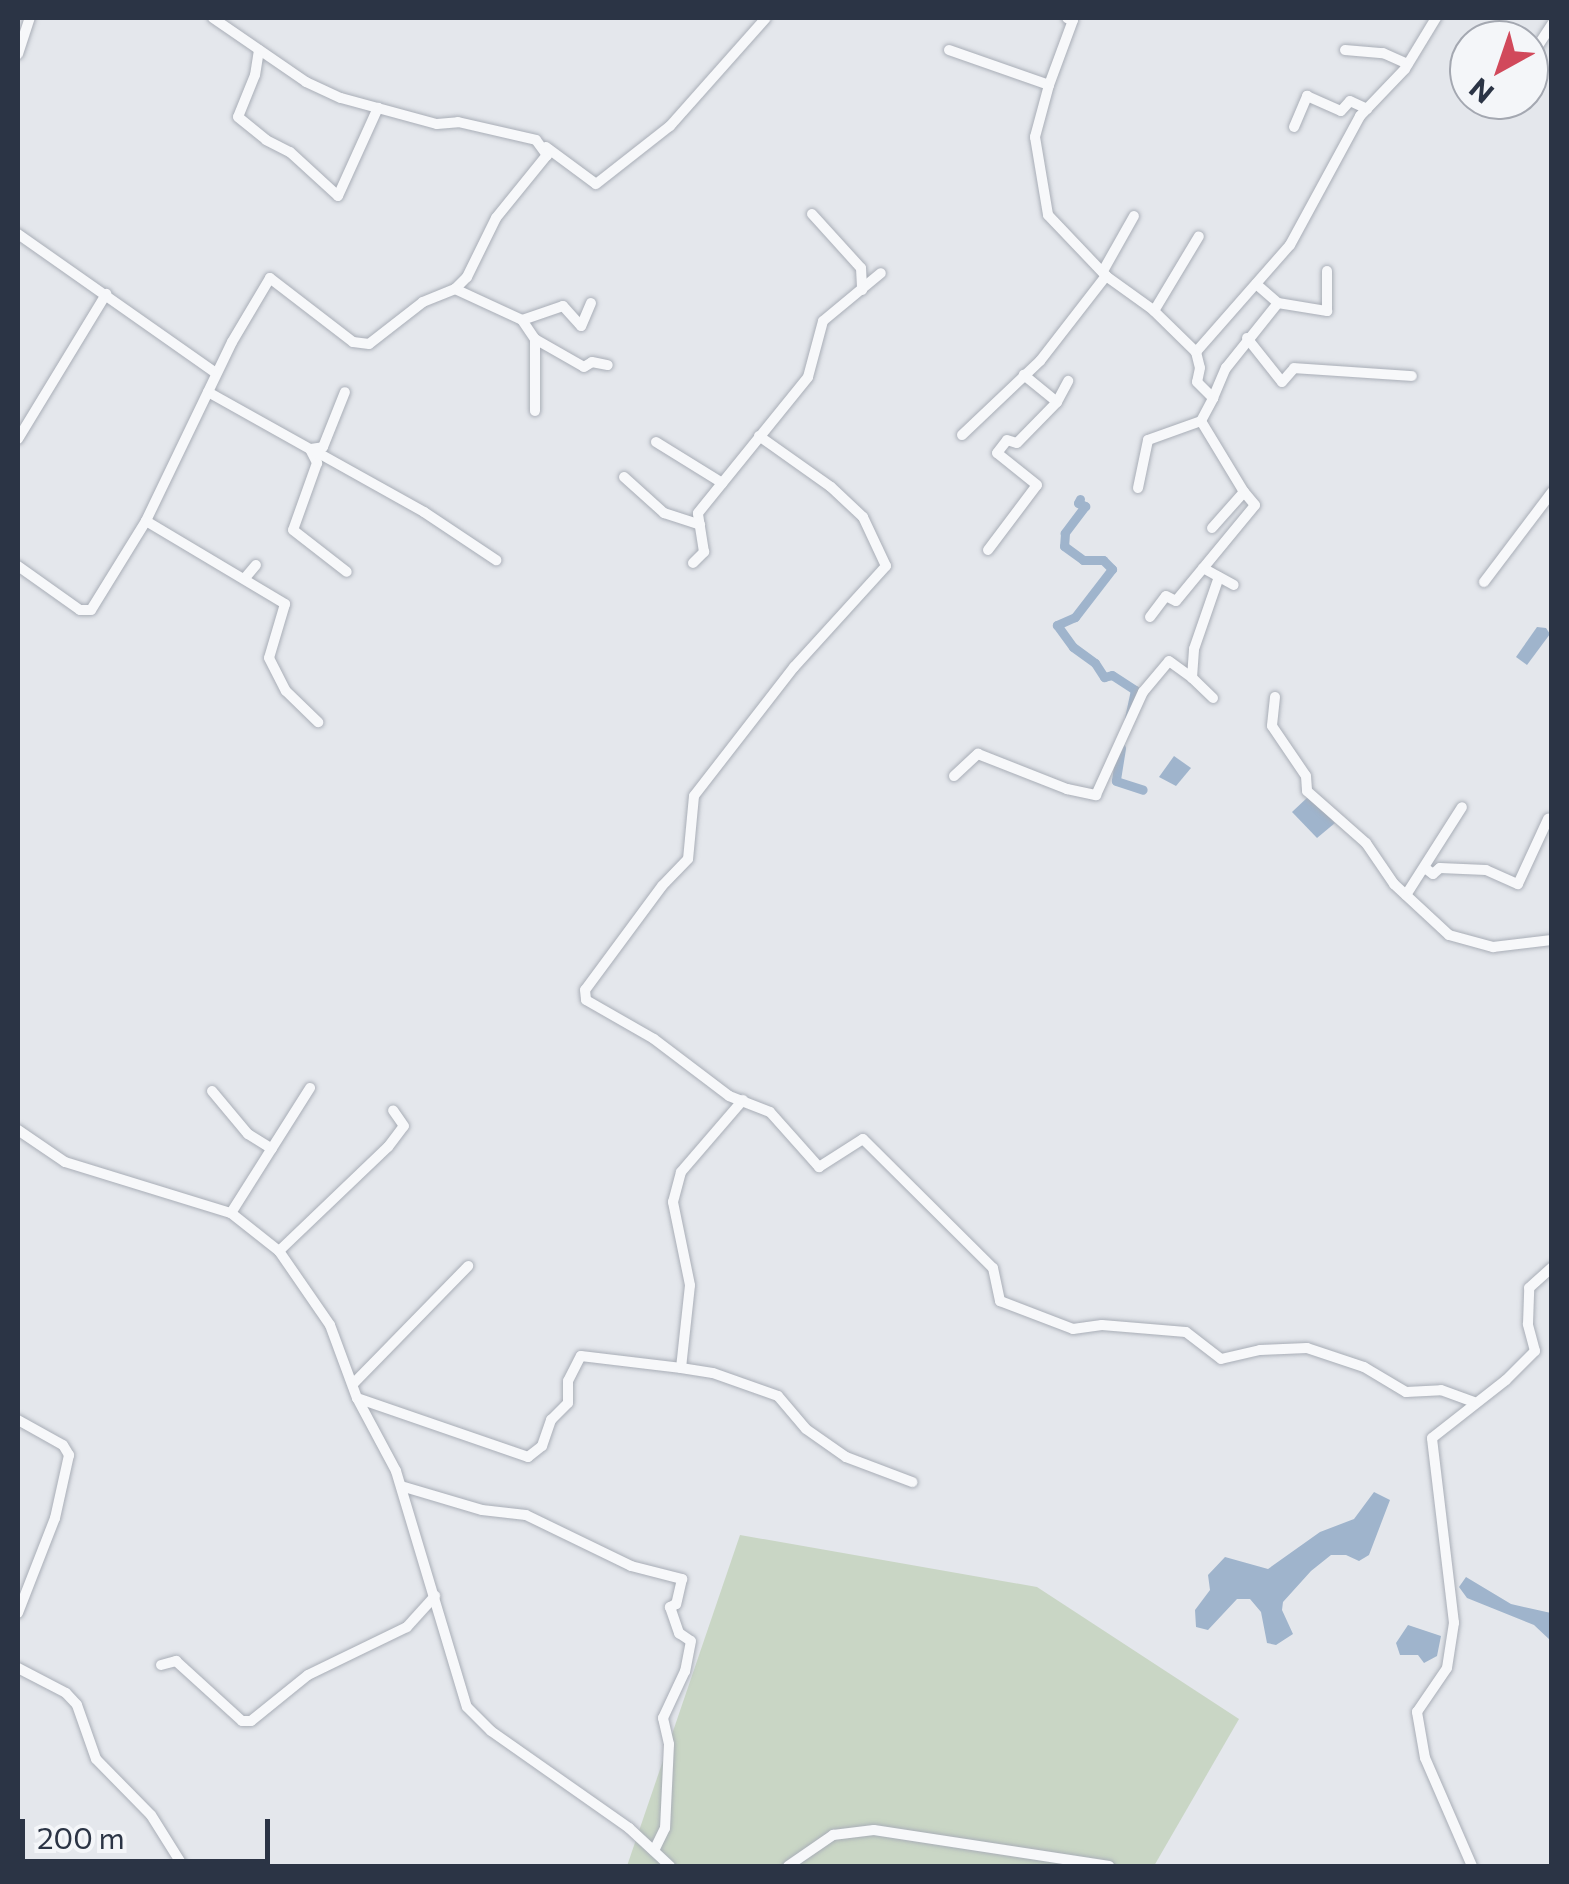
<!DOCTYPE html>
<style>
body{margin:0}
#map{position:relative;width:1569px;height:1884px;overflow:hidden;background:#e4e7ec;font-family:Commissioner,sans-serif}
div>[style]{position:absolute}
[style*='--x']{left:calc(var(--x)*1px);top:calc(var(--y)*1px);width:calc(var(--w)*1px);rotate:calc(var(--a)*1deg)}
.green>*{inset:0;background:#c9d6c5}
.water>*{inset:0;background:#9fb4cc}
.canal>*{height:9px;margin:-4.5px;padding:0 4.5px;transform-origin:4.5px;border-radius:4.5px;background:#9fb4cc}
.roads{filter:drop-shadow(0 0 2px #a9aeb7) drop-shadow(0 0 2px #a9aeb7)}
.minor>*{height:10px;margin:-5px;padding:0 5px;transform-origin:5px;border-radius:5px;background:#f7f8fa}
span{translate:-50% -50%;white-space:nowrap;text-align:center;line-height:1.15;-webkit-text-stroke:8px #f4f6f9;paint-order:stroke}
.frame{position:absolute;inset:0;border:20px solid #2b3445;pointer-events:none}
.north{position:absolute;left:1449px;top:20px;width:100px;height:100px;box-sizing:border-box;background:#f4f6f9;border:2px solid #a4a8b1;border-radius:50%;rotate:220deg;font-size:28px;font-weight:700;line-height:40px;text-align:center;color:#2b3445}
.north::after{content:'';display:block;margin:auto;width:35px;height:45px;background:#d1495b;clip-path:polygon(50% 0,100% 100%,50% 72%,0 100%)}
.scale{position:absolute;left:20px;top:1819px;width:250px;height:45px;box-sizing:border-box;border:5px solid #2b3445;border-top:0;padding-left:12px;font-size:30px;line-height:35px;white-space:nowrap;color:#2b3445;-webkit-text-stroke:8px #f4f6f9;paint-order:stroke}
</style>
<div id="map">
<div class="green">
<i style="clip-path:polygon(740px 1535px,1037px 1587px,1239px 1719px,1154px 1866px,627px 1866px)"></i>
</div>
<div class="water">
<i style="clip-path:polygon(1537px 627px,1546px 628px,1550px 634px,1527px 665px,1516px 657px)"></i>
<i style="clip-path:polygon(1174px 756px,1191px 768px,1176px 786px,1159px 777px)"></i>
<i style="clip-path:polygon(1309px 796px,1335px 823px,1317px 838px,1292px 812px)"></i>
<i style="clip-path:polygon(1374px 1492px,1390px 1500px,1369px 1555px,1359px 1561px,1346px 1555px,1331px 1555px,1311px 1571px,1283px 1602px,1282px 1610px,1293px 1634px,1276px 1645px,1267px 1643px,1261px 1612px,1250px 1599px,1237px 1599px,1208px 1630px,1196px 1627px,1195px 1610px,1210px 1590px,1208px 1575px,1225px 1557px,1268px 1569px,1320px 1532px,1354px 1519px)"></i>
<i style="clip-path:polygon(1466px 1577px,1511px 1604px,1551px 1613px,1551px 1641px,1534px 1625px,1467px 1598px,1459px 1587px)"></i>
<i style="clip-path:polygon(1408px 1625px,1441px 1636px,1437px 1656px,1424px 1663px,1418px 1655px,1400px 1655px,1396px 1643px)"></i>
</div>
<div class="canal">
<i style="--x:1080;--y:499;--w:4;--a:117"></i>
<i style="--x:1078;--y:503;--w:8;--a:23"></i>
<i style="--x:1085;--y:506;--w:34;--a:127"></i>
<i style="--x:1065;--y:533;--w:13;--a:94"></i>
<i style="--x:1064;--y:546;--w:24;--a:36"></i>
<i style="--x:1083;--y:560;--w:20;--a:0"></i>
<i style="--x:1103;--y:560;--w:13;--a:45"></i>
<i style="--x:1112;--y:569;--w:61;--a:127.6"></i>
<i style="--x:1075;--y:617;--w:20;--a:156"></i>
<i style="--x:1057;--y:625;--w:27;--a:54"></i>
<i style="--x:1073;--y:647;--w:27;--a:36"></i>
<i style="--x:1095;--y:663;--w:17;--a:57"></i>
<i style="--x:1104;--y:677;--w:8;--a:-14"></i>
<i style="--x:1112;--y:675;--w:27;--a:33"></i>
<i style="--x:1135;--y:690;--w:30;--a:102"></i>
<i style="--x:1121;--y:748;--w:33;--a:99"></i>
<i style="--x:1116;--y:781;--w:28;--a:18"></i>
</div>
<div class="roads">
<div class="minor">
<i style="--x:213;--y:18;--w:113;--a:34.5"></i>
<i style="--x:306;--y:82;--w:38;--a:25"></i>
<i style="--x:341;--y:98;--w:99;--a:15.2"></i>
<i style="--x:437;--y:124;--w:21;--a:-5"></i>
<i style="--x:458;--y:122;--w:80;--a:13"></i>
<i style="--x:536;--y:140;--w:19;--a:54"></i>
<i style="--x:547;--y:155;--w:81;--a:129"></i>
<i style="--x:496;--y:218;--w:66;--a:116.2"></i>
<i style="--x:467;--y:277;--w:17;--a:135"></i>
<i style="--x:455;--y:289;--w:35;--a:158"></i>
<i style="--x:423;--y:302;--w:68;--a:142.1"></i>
<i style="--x:369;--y:344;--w:16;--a:-173"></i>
<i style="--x:353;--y:342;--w:105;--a:-142.4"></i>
<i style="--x:270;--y:278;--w:74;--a:120.7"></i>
<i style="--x:232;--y:342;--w:199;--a:115.7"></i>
<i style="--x:146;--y:521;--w:162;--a:30.8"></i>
<i style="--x:285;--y:604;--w:56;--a:106.5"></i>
<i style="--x:269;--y:658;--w:37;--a:63"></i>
<i style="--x:286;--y:691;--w:45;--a:44.1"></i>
<i style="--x:259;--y:50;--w:25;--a:99"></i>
<i style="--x:255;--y:75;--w:45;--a:112"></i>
<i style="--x:238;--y:117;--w:36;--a:39"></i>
<i style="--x:266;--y:140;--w:27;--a:27"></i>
<i style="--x:290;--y:152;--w:65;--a:42.5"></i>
<i style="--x:338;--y:196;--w:97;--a:-65.6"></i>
<i style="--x:949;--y:50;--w:106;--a:19.3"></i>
<i style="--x:1049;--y:85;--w:54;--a:105.1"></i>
<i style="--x:1035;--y:137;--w:79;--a:80.5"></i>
<i style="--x:1048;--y:215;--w:84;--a:46.4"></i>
<i style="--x:1106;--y:276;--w:57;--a:35.7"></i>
<i style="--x:1152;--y:309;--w:62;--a:44.3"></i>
<i style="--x:1196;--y:352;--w:16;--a:76"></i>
<i style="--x:1200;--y:368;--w:14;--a:102"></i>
<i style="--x:1197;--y:382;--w:23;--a:45"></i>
<i style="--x:1213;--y:398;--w:33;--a:-67"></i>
<i style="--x:1226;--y:368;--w:83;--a:-51.3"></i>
<i style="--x:1278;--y:303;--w:29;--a:-139"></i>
<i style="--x:1345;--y:50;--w:38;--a:5"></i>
<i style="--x:1383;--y:53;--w:27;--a:24"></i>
<i style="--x:18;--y:54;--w:38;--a:-72"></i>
<i style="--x:1532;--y:55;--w:37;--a:-57"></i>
<i style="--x:1049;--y:85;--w:69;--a:-69.7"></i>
<i style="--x:1073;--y:20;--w:6;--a:-162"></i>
<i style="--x:1294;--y:127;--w:34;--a:-67"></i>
<i style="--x:1307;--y:96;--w:37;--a:24"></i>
<i style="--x:1341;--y:111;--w:13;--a:-48"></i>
<i style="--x:1350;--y:101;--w:19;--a:25"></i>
<i style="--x:546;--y:147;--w:62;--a:36.5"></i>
<i style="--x:596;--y:184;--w:94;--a:-38.1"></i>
<i style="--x:670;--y:126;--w:144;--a:-48.4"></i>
<i style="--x:812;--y:214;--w:73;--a:47.8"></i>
<i style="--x:861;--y:268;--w:22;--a:87"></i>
<i style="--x:18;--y:234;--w:242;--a:35.1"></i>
<i style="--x:1103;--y:271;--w:63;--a:-60.6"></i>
<i style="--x:455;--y:289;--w:74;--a:24.8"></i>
<i style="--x:591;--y:303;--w:25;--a:113"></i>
<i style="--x:581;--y:326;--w:27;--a:-132"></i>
<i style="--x:563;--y:306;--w:43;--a:161.1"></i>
<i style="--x:522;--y:320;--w:23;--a:56"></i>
<i style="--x:535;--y:339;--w:56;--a:29.7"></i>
<i style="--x:584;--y:367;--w:9;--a:-32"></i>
<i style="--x:592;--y:362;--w:16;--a:11"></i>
<i style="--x:1278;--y:303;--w:50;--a:9.3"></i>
<i style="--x:1327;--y:311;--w:40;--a:-90"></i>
<i style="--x:1154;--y:311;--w:87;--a:-59"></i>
<i style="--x:1247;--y:338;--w:56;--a:51.5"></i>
<i style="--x:1282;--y:382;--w:18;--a:-49"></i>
<i style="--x:1294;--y:368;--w:118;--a:3.9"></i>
<i style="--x:1196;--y:352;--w:142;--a:-48.7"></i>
<i style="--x:1290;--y:245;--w:147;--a:-61.5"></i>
<i style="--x:1360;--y:116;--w:65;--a:-46.2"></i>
<i style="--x:1405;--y:69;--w:60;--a:-58.7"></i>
<i style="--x:208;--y:392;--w:117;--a:29.2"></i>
<i style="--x:310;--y:449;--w:16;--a:63"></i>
<i style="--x:317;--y:463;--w:71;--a:109.7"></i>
<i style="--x:293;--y:530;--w:68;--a:37.9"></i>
<i style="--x:1057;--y:402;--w:24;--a:-62"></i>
<i style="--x:535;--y:411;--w:72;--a:-90"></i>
<i style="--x:962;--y:435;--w:108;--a:-43.5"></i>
<i style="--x:1040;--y:361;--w:108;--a:-52.2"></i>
<i style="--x:759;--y:436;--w:88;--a:35.3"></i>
<i style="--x:831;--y:487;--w:44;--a:43.2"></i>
<i style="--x:863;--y:517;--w:54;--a:64.9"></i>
<i style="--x:886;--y:566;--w:137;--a:132.3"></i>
<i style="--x:794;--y:667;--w:163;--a:127.8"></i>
<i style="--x:694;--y:796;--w:63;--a:95.4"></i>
<i style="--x:688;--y:859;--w:37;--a:134"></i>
<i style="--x:662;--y:886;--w:129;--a:126.5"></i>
<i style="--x:585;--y:990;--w:10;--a:84"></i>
<i style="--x:586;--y:1000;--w:78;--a:29.8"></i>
<i style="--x:654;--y:1039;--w:94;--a:37.2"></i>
<i style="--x:729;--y:1096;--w:44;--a:21.3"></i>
<i style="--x:770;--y:1112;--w:74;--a:48.3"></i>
<i style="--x:819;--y:1167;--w:52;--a:-32.5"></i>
<i style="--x:863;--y:1139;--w:183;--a:44.8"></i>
<i style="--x:993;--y:1268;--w:34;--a:78"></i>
<i style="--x:1000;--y:1301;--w:78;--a:21"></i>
<i style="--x:1073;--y:1329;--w:29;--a:-8"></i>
<i style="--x:1102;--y:1325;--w:84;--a:4.8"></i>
<i style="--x:1186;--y:1332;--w:44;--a:37.6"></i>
<i style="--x:1221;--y:1359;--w:40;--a:-13"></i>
<i style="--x:1260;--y:1350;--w:47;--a:-2.4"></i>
<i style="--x:1307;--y:1348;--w:60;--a:18.4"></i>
<i style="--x:1364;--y:1367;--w:49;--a:30.8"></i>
<i style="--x:1406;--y:1392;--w:35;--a:-3"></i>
<i style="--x:1441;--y:1390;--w:35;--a:20"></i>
<i style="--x:18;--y:439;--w:170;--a:-58.7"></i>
<i style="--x:656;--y:442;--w:78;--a:31.8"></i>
<i style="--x:311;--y:449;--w:12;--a:-9"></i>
<i style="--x:323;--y:447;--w:59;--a:-68.2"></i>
<i style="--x:313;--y:450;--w:127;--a:29.2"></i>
<i style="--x:424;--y:512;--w:87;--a:33.7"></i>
<i style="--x:624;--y:477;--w:54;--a:42"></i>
<i style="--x:664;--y:513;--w:38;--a:18"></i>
<i style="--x:1138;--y:488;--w:49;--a:-78.2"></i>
<i style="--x:1148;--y:440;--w:56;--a:-19.7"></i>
<i style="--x:1212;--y:528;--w:48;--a:-48.4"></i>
<i style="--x:1244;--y:492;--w:83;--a:-121.2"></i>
<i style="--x:1201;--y:421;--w:26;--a:-62"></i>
<i style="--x:988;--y:550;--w:81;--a:-53"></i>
<i style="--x:1037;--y:485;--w:51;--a:-141.3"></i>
<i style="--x:997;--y:453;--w:16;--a:-52"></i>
<i style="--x:1007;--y:440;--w:10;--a:17"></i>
<i style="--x:1017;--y:443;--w:57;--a:-45.7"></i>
<i style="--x:1057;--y:402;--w:43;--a:-140.7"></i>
<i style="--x:693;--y:563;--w:16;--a:-45"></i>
<i style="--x:704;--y:552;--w:39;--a:-99"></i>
<i style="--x:698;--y:513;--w:175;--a:-51"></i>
<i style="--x:808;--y:377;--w:58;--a:-75"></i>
<i style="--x:823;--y:321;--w:75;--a:-39.6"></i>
<i style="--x:18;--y:566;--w:76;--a:35.4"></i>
<i style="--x:80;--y:610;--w:11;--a:0"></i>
<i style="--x:91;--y:610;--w:105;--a:-58.3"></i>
<i style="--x:1203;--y:568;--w:35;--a:29"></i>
<i style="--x:245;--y:578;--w:17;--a:-50"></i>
<i style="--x:1484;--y:582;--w:113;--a:-52.9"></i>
<i style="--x:1150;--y:617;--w:26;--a:-53"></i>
<i style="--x:1166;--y:596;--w:11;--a:27"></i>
<i style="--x:1176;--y:601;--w:124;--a:-50.5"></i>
<i style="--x:1255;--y:505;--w:17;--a:-130"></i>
<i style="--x:1275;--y:697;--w:29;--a:96"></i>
<i style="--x:1272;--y:726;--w:60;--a:55.8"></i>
<i style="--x:1306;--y:776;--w:15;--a:86"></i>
<i style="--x:1307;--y:791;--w:79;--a:41.4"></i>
<i style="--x:1366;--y:843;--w:50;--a:55.7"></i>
<i style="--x:1394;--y:884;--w:75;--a:42.8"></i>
<i style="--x:1449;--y:935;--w:46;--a:15.3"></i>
<i style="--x:1493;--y:947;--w:59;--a:-6.8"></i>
<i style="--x:1213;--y:698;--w:29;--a:-136"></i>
<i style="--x:1192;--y:678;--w:29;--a:-86"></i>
<i style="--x:1194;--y:649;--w:76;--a:-70.9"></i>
<i style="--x:954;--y:776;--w:33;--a:-43"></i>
<i style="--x:978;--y:754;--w:96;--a:21.5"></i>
<i style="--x:1067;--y:789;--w:30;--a:12"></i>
<i style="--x:1096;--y:795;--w:113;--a:-65.5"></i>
<i style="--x:1143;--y:692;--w:40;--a:-50"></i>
<i style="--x:1169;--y:661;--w:29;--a:36"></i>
<i style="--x:1425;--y:868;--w:10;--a:37"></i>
<i style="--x:1433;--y:874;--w:9;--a:-41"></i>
<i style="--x:1440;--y:868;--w:46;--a:2.5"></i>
<i style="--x:1486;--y:870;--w:35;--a:24"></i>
<i style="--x:1518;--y:884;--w:72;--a:-65.2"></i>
<i style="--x:1406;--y:895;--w:104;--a:-57.5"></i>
<i style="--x:212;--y:1091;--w:56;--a:50.1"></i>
<i style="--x:248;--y:1134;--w:28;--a:32"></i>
<i style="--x:18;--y:1130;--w:57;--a:34.2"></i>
<i style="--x:65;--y:1162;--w:174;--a:17.1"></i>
<i style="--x:231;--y:1213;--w:61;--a:38.4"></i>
<i style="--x:279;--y:1251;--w:90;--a:55.4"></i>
<i style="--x:330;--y:1325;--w:78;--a:69.7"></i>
<i style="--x:357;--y:1398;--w:83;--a:61.9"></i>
<i style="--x:396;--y:1471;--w:246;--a:73.3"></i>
<i style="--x:467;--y:1707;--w:34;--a:45"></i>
<i style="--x:491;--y:1731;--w:169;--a:35.1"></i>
<i style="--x:629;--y:1828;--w:56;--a:42.8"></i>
<i style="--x:231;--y:1213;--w:148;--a:-57.7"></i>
<i style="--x:279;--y:1251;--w:151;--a:-43.7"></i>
<i style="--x:388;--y:1147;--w:26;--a:-53"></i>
<i style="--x:404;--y:1126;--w:19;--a:-125"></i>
<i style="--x:681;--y:1368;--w:83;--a:-83.8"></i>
<i style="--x:690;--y:1285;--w:85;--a:-101.6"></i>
<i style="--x:673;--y:1202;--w:31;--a:-75"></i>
<i style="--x:681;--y:1172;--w:95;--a:-49.3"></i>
<i style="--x:353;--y:1384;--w:165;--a:-45.7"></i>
<i style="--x:357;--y:1398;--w:181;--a:19"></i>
<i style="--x:528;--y:1457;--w:18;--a:-38"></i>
<i style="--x:542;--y:1446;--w:28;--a:-71"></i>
<i style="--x:551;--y:1420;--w:24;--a:-45"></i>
<i style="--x:568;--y:1403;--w:22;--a:-90"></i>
<i style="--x:568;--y:1381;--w:28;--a:-63"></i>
<i style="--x:581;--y:1356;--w:101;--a:6.8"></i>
<i style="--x:681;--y:1368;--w:32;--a:9"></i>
<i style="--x:713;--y:1373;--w:69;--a:19.5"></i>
<i style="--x:778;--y:1396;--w:43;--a:49.7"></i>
<i style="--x:806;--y:1429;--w:49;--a:35"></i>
<i style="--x:846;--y:1457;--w:71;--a:20.7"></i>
<i style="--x:18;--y:1420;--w:51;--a:29.1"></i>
<i style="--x:63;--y:1445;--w:12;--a:59"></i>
<i style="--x:69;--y:1455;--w:65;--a:102.5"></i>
<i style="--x:55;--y:1518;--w:102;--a:111.3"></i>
<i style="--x:401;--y:1486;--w:84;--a:16.5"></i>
<i style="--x:482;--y:1510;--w:44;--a:6.5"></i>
<i style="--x:526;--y:1515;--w:117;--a:25.9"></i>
<i style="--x:631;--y:1566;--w:53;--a:14.3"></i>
<i style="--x:682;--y:1579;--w:26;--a:103"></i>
<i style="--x:676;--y:1604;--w:7;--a:153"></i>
<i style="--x:670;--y:1607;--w:28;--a:71"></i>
<i style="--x:679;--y:1633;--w:14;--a:34"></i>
<i style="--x:691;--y:1641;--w:31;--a:101"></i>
<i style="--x:685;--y:1671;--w:52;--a:115.1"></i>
<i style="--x:663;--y:1718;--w:27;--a:77"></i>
<i style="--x:669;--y:1744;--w:84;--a:92.7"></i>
<i style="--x:665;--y:1828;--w:25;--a:116"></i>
<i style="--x:161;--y:1665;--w:16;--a:-15"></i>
<i style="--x:176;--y:1661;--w:89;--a:42.3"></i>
<i style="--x:242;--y:1721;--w:9;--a:0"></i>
<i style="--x:251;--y:1721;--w:73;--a:-38.9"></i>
<i style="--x:308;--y:1675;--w:110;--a:-25.9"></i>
<i style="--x:407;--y:1627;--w:42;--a:-47.9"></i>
<i style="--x:18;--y:1668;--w:54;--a:27.5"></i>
<i style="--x:66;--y:1693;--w:16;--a:47"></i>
<i style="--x:77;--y:1705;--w:57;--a:70.6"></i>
<i style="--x:96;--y:1759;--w:78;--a:45.5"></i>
<i style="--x:151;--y:1815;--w:60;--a:57.9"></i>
<i style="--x:788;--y:1866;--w:55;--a:-34.6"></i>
<i style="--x:833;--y:1835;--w:41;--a:-7"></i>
<i style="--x:874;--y:1830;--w:238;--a:8.7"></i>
<i style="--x:1472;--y:1866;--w:118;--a:-113.5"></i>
<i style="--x:1425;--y:1758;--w:47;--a:-99.9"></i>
<i style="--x:1417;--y:1712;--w:53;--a:-55.7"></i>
<i style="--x:1447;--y:1668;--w:46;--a:-81.2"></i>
<i style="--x:1454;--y:1623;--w:186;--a:-96.8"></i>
<i style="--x:1432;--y:1438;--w:94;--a:-38.1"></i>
<i style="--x:1506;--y:1380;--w:41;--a:-45"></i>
<i style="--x:1535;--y:1351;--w:28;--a:-105"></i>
<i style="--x:1528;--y:1324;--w:36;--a:-88"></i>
<i style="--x:1529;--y:1288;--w:31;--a:-42"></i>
</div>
</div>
<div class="frame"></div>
<div class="north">N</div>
<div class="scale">200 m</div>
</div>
